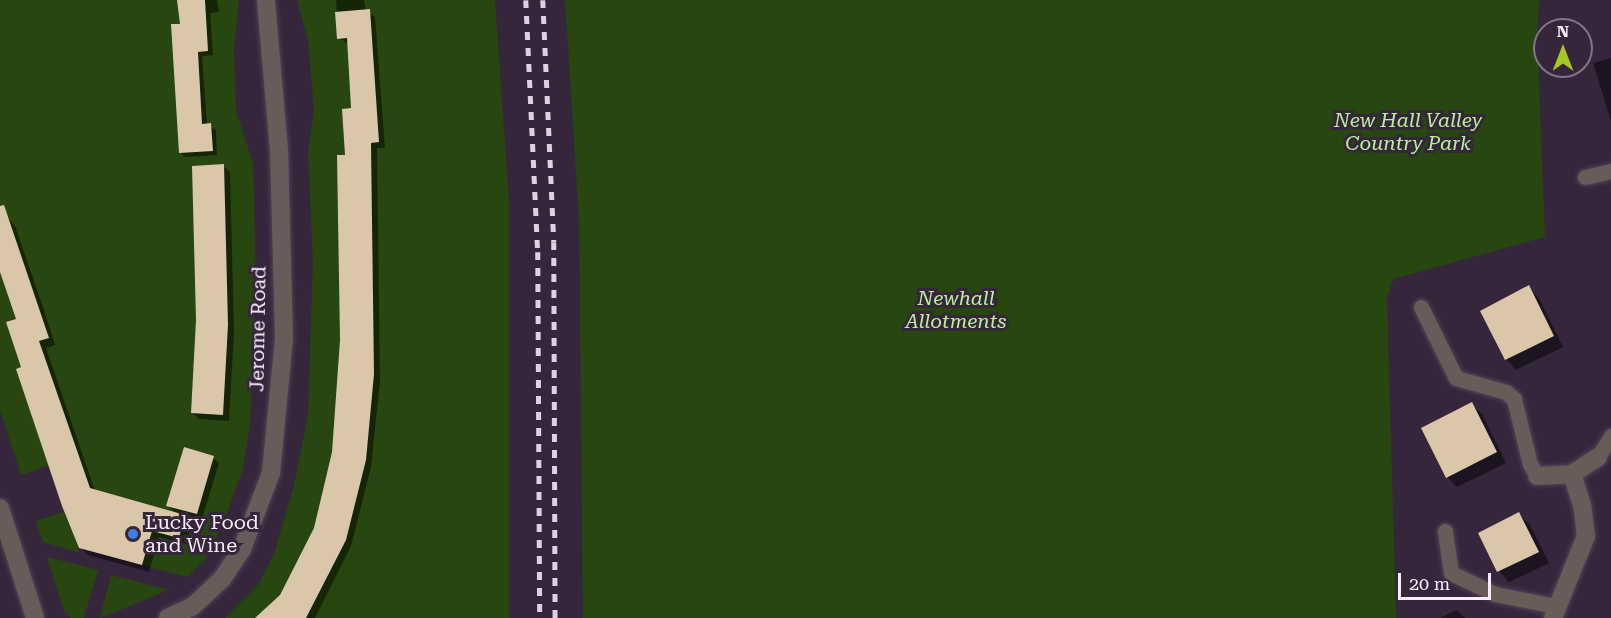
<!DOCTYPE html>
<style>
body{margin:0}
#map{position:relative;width:1611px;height:618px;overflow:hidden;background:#36263c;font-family:"Roboto Serif",serif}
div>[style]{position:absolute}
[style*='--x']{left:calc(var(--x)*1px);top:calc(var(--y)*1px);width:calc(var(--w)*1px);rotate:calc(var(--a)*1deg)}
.green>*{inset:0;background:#284610}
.shadow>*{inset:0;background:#0007}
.building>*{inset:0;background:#dac6a9}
.roads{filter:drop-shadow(0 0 2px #514257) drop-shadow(0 0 2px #514257)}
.lane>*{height:15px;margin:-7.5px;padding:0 7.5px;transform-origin:7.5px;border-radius:7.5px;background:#695b57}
.street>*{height:18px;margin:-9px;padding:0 9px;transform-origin:9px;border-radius:9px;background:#695b57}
.rail>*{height:4.5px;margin-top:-2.25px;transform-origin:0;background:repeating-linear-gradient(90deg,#ddd2e1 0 8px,transparent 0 16px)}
.dots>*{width:16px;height:16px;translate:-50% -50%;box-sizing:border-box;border:3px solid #36263c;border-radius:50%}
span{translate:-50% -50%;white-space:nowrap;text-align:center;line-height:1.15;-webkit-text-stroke:6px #36263c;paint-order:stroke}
.park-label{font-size:20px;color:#b9f196;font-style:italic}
.street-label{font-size:20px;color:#f7ecfa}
.poi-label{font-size:20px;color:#f7ecfa}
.left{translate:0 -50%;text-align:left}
.north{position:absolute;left:1533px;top:18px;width:60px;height:60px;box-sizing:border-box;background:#36263c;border:2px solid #837588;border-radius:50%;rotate:0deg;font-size:16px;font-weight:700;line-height:24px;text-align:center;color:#f7ecfa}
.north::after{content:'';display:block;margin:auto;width:21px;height:27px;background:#a4c824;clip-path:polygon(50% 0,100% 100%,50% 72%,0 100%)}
.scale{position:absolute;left:1398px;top:573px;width:93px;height:27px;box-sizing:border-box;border:3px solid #f7ecfa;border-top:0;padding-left:8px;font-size:18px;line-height:21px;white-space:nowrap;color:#f7ecfa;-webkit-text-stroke:4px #36263c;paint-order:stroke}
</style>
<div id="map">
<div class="green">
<i style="clip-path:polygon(0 0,239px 0,234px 49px,236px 111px,253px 163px,254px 192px,256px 288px,250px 424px,243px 469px,222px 526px,205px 560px,187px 577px,142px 565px,151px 531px,179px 538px,185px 515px,125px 498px,105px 516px,111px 494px,89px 487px,78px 455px,21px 475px,0 410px)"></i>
<i style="clip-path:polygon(297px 0,495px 0,509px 201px,509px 618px,225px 618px,258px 585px,274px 554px,294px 485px,308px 414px,313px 262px,308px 151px,314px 111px,308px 40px)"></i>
<i style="clip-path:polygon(565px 0,1539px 0,1537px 32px,1545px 237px,1393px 279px,1387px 298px,1396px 618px,583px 618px,579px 220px)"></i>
<i style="clip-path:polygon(64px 512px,79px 548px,77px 552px,43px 542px,36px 521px)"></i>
<i style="clip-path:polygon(47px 557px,98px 570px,84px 618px,71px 618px,64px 611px)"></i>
<i style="clip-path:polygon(111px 575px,169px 590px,100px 618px)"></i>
</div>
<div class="shadow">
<i style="clip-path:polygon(178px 0,217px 0,219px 12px,210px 13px,213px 55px,202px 56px,207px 125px,216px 130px,217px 155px,185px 157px,180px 152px,182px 25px)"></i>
<i style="clip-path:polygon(336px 0,364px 0,366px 11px,375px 17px,385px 148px,377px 148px,380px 381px,371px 467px,351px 546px,315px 618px,257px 618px,281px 596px,315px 528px,334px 452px,341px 374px,347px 157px,353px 110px,349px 44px,339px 38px)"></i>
<i style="clip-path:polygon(1611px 58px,1611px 121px,1593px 63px)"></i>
<i style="clip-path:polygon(223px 166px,230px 172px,234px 332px,229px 421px,199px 419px,193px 413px)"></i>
<i style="clip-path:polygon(0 209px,15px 226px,44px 310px,55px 345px,46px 348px,95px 491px,177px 514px,168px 505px,213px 458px,219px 463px,202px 519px,181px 513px,192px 524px,186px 544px,159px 537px,149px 572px,88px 555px,80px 547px,23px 368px,18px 320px,0 267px)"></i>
<i style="clip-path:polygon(1528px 287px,1539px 298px,1563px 347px,1516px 370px,1506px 359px)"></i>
<i style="clip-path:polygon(1471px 404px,1482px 414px,1506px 463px,1457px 487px,1447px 477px)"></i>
<i style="clip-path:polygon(1519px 514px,1530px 525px,1549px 563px,1509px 582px,1499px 571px)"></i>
<i style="clip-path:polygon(1457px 610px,1465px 618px,1440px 618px)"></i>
</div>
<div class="building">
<i style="clip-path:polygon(177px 0,205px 0,208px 51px,198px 52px,202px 124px,211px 123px,213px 151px,179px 153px,171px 24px,180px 24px)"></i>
<i style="clip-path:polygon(370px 9px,379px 142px,371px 143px,374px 374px,366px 460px,346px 540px,306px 618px,255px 618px,280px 595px,314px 528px,332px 452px,340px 340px,337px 155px,345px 155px,342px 109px,351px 108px,347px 38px,337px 39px,335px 12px)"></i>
<i style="clip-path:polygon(224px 164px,228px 325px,223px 415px,191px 413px,196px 320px,192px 166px)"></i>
<i style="clip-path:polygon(4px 205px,49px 338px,39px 341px,90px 488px,185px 515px,179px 538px,152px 531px,142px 565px,79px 548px,62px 506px,16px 369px,21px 367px,6px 322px,16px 319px,0 272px,0 206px)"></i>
<i style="clip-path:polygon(1529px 285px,1554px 336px,1505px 360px,1480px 311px)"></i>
<i style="clip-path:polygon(1472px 402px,1497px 452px,1446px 478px,1421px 428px)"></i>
<i style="clip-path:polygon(184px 447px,214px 456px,197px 514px,166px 506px)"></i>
<i style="clip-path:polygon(1519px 512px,1539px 552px,1497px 572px,1478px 533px)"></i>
</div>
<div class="roads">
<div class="lane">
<i style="--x:1585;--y:177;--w:27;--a:-13"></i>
<i style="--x:1421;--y:307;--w:79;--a:63.8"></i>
<i style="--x:1456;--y:378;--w:52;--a:15.6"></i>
<i style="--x:1506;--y:392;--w:11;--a:41"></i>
<i style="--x:1514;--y:399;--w:67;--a:76.2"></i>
<i style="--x:1530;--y:464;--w:14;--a:60"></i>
<i style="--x:1598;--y:457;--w:25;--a:-58"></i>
<i style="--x:1445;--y:531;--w:42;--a:81.9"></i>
<i style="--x:1451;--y:573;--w:49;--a:25.5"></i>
<i style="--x:1495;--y:594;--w:61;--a:11.3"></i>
</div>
<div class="street">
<i style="--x:1537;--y:476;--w:35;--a:-3"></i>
<i style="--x:1572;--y:474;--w:31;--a:-33"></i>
<i style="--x:0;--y:508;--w:115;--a:72.3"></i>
<i style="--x:168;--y:618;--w:26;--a:-25"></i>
<i style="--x:192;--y:607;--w:41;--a:-43"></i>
<i style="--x:222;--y:579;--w:36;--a:-56"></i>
<i style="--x:242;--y:549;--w:81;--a:-69.1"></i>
<i style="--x:271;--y:473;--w:135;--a:-84.5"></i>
<i style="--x:284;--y:339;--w:189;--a:-91.5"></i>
<i style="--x:279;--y:150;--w:151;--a:-95"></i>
<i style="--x:1553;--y:618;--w:88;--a:-68.1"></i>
<i style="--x:1586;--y:536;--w:31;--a:-97"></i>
<i style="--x:1582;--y:505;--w:33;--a:-108"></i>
</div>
</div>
<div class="rail">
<i style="--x:526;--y:0;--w:252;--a:87.3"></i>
<i style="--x:538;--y:252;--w:366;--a:89.7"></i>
<i style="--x:543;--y:0;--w:242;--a:87.4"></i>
<i style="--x:554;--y:242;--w:376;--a:89.8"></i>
</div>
<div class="dots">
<i style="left:133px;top:534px;background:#3f7fe0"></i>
</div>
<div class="park-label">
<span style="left:1408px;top:132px">New Hall Valley<br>Country Park</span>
<span style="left:956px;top:310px">Newhall<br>Allotments</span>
</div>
<div class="street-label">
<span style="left:258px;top:329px;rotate:-89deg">Jerome Road</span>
</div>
<div class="poi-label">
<span class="left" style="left:145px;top:534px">Lucky Food<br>and Wine</span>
</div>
<div class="north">N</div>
<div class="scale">20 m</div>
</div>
